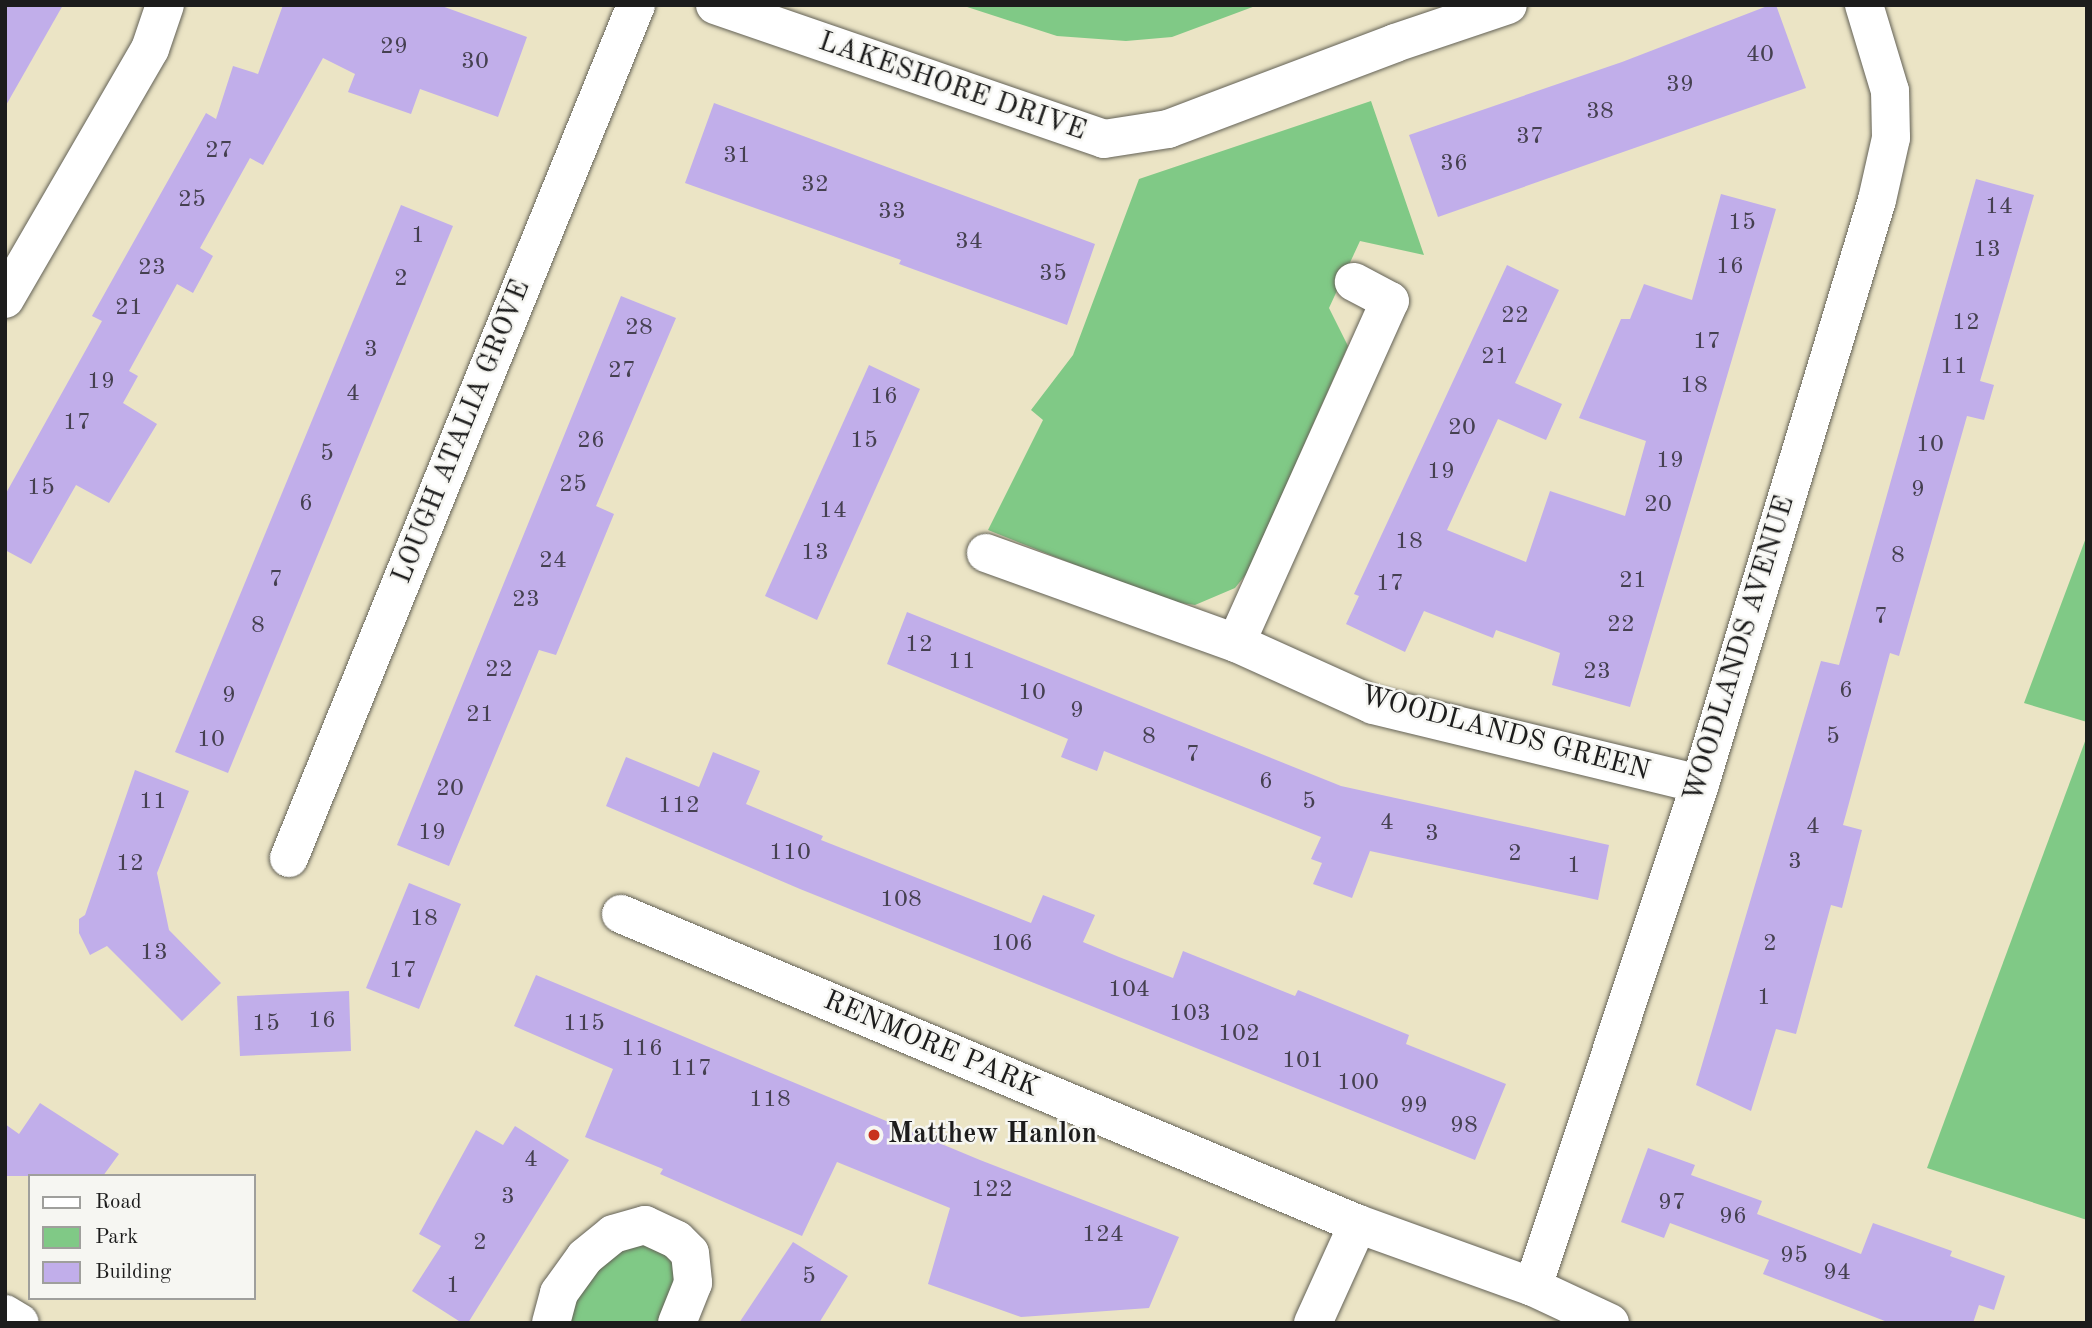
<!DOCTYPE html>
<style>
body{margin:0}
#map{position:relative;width:2092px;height:1328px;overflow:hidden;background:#ebe4c5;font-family:"Old Standard TT",serif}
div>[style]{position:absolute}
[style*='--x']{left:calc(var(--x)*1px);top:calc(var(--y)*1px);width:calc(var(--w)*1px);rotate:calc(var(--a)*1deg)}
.green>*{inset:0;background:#80c986}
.building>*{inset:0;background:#c1aeea}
.roads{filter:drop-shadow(0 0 2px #646257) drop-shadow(0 0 2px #646257)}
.minor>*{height:38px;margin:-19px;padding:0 19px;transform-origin:19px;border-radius:19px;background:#fff}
.dots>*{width:19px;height:19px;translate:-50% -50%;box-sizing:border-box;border:4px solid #f6f6f2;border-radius:50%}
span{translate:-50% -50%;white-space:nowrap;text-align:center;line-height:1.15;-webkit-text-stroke:5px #f6f6f2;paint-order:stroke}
.number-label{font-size:24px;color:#454050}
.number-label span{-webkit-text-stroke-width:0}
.street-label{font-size:28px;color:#1c1c1c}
.poi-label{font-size:28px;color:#1c1c1c;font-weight:700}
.left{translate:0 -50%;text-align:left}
.frame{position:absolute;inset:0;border:7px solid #1c1c1c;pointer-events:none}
.legend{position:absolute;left:28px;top:1174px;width:228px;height:126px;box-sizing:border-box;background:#f6f6f2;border:2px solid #9f9f9c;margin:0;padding:9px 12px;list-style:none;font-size:21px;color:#1c1c1c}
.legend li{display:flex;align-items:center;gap:14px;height:35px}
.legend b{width:35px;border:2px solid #9f9f9c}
</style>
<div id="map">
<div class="green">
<i style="clip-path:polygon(961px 5px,1258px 5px,1172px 37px,1126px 41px,1057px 36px)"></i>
<i style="clip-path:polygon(1371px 101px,1424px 255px,1360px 241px,1329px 308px,1348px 346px,1247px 573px,1235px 588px,1195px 605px,1166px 601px,988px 530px,1043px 420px,1031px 410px,1073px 355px,1139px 179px)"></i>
<i style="clip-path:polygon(2087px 535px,2087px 722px,2024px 703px)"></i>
<i style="clip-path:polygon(2087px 736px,2087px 1220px,1927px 1168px)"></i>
<i style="clip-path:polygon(640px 1239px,669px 1257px,673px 1266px,675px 1283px,659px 1323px,568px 1323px,571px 1307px,589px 1274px)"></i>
</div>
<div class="building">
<i style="clip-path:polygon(5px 5px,63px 5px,5px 107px)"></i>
<i style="clip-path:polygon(283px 5px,439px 5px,527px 37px,498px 117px,420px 89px,411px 114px,348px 92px,355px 74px,323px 58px,263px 165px,250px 158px,200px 248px,213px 256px,193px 293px,177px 284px,129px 371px,138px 376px,123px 403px,157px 424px,109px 503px,76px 485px,31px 564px,5px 550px,5px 495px,102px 321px,92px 316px,138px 234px,206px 113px,216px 119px,233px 66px,258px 74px)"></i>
<i style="clip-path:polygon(1770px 5px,1776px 5px,1806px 88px,1438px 217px,1409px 135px,1622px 62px)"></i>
<i style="clip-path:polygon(714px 103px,1095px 244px,1067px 325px,899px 264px,901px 260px,685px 183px)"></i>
<i style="clip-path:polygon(1976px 179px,2034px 195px,1980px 381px,1994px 385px,1984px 420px,1967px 416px,1899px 656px,1890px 653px,1843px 825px,1862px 830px,1842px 908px,1831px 905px,1796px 1034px,1776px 1029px,1751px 1111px,1696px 1085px,1821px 661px,1839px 665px)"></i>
<i style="clip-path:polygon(1721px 194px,1776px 209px,1630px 707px,1552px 685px,1560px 653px,1496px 630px,1493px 638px,1424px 611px,1405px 652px,1346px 624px,1359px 596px,1354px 594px,1507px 265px,1559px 290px,1515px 383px,1562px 404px,1546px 440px,1498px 419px,1447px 530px,1526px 562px,1550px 491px,1625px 516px,1646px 441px,1579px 418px,1621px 319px,1630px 319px,1644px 284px,1692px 300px)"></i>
<i style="clip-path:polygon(401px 205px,453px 226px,228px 773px,175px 752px)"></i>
<i style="clip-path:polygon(621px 296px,676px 318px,596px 506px,614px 514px,556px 655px,539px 650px,449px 866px,397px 845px)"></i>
<i style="clip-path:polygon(869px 365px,920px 389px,817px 620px,765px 596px)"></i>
<i style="clip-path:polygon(907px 612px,1341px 786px,1609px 845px,1598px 900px,1370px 851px,1352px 898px,1313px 884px,1322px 863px,1311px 859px,1321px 837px,1104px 751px,1097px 771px,1061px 757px,1068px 739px,887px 664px)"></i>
<i style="clip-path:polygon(713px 752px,760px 771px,746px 804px,823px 836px,821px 840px,1031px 923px,1043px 895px,1095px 915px,1083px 942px,1119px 957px,1173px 978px,1183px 951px,1295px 996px,1298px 990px,1409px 1035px,1406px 1044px,1506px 1084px,1475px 1160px,800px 889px,606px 806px,626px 757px,699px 787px)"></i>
<i style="clip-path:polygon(135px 770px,189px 791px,157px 873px,169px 930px,221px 983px,182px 1021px,107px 946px,90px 955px,79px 933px,79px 919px,85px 915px)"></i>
<i style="clip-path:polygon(409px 883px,461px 904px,419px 1009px,366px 988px)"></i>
<i style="clip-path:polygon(536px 975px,980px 1160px,1179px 1237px,1149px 1308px,1021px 1317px,928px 1284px,950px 1208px,837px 1162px,802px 1236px,660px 1174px,663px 1169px,585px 1137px,613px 1069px,514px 1026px)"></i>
<i style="clip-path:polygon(349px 991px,351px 1051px,240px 1056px,237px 996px)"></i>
<i style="clip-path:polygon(40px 1103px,119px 1154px,103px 1176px,5px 1176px,5px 1124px,19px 1134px)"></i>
<i style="clip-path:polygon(515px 1126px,569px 1160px,468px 1323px,462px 1323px,412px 1291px,441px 1246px,419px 1234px,476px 1130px,503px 1145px)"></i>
<i style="clip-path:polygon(1648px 1148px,1695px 1165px,1691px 1175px,1762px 1201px,1757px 1214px,1861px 1254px,1873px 1223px,1952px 1251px,1950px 1256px,2005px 1276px,1994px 1310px,1979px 1305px,1973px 1323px,1890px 1323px,1763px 1274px,1769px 1260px,1670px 1223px,1664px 1238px,1621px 1222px)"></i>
<i style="clip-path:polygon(793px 1242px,848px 1276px,819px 1323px,739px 1323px)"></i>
</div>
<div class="roads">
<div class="minor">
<i style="--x:715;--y:5;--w:411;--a:19"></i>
<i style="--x:1104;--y:139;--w:65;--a:-8.9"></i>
<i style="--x:1168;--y:129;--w:243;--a:-20.7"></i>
<i style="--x:1395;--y:43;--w:119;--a:-18.6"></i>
<i style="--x:5;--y:299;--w:289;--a:-59.9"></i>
<i style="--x:150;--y:49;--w:46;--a:-71.2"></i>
<i style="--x:986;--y:553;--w:266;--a:19.8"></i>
<i style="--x:1236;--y:643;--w:150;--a:24.3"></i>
<i style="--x:1373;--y:705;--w:336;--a:13.6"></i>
<i style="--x:1236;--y:643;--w:375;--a:-65.8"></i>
<i style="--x:1390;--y:301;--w:41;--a:-152.2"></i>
<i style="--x:289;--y:858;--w:921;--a:-67.86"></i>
<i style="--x:621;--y:914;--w:800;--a:22.81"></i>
<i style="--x:1358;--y:1224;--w:186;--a:19.8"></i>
<i style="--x:1533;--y:1287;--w:85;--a:25.1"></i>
<i style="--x:1533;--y:1287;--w:530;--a:-71.63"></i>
<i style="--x:1700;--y:784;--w:610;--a:-73.14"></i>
<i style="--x:1877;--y:200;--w:64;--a:-77.3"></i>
<i style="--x:1891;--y:138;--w:47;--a:-91.2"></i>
<i style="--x:1890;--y:91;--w:90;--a:-106.8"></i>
<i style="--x:5;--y:1314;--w:17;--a:31"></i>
<i style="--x:551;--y:1323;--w:31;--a:-75"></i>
<i style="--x:559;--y:1293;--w:44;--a:-54.2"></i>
<i style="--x:585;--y:1257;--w:36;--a:-39"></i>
<i style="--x:613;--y:1234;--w:33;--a:-16"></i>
<i style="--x:645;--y:1225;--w:35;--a:25"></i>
<i style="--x:677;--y:1240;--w:18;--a:45"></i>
<i style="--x:690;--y:1253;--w:30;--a:84"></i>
<i style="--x:693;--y:1283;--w:43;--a:111.8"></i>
<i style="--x:1313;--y:1323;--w:109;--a:-65.6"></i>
</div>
</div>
<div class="dots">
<i style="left:874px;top:1135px;background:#c8321e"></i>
</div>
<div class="number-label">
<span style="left:394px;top:48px">29</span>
<span style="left:1760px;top:56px">40</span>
<span style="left:475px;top:63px">30</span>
<span style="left:1680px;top:86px">39</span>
<span style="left:1600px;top:113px">38</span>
<span style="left:1530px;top:138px">37</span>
<span style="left:219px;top:152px">27</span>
<span style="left:737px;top:157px">31</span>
<span style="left:1454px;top:165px">36</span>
<span style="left:815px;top:186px">32</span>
<span style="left:192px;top:201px">25</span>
<span style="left:1999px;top:208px">14</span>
<span style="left:892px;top:213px">33</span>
<span style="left:1742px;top:224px">15</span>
<span style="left:418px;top:237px">1</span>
<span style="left:969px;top:243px">34</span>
<span style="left:1987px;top:251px">13</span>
<span style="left:1730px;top:268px">16</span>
<span style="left:152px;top:269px">23</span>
<span style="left:1053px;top:275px">35</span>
<span style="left:401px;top:280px">2</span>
<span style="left:129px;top:309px">21</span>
<span style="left:1515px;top:317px">22</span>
<span style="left:1966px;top:324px">12</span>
<span style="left:639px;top:329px">28</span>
<span style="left:1707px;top:343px">17</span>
<span style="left:371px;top:351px">3</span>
<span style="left:1495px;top:358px">21</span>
<span style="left:1954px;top:368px">11</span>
<span style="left:622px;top:372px">27</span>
<span style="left:101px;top:383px">19</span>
<span style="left:1694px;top:387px">18</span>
<span style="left:353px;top:395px">4</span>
<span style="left:884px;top:398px">16</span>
<span style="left:77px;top:424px">17</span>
<span style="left:1462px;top:429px">20</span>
<span style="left:591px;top:442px">26</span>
<span style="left:864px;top:442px">15</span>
<span style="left:1930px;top:446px">10</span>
<span style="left:327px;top:455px">5</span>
<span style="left:1670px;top:462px">19</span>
<span style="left:1441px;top:473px">19</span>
<span style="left:573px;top:486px">25</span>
<span style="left:41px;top:489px">15</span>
<span style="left:1918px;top:491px">9</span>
<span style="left:306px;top:505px">6</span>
<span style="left:1658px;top:506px">20</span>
<span style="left:833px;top:512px">14</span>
<span style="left:1409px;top:543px">18</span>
<span style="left:815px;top:554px">13</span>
<span style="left:1898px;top:557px">8</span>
<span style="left:553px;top:562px">24</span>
<span style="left:276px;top:581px">7</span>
<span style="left:1633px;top:582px">21</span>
<span style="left:1390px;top:585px">17</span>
<span style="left:526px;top:601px">23</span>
<span style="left:1881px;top:618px">7</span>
<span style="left:1621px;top:626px">22</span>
<span style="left:258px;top:627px">8</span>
<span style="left:919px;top:646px">12</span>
<span style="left:962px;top:663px">11</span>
<span style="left:499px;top:671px">22</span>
<span style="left:1597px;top:673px">23</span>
<span style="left:1846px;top:692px">6</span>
<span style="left:1032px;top:694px">10</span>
<span style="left:229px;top:697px">9</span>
<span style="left:1077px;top:712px">9</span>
<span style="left:480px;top:716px">21</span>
<span style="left:1149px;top:738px">8</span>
<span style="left:1833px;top:738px">5</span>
<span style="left:211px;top:741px">10</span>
<span style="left:1193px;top:756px">7</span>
<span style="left:1266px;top:783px">6</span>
<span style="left:450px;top:790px">20</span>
<span style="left:153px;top:803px">11</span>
<span style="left:1309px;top:803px">5</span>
<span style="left:679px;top:807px">112</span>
<span style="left:1387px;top:824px">4</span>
<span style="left:1813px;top:828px">4</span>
<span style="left:432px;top:834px">19</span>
<span style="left:1432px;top:835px">3</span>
<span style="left:790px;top:854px">110</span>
<span style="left:1515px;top:855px">2</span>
<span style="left:1795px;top:863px">3</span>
<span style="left:130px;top:865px">12</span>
<span style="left:1574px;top:867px">1</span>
<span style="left:901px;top:901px">108</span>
<span style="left:424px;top:920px">18</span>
<span style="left:1012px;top:945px">106</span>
<span style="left:1770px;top:945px">2</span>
<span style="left:154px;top:954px">13</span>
<span style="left:403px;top:972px">17</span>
<span style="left:1129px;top:991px">104</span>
<span style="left:1764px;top:999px">1</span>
<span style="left:1190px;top:1015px">103</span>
<span style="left:322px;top:1022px">16</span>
<span style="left:266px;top:1025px">15</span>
<span style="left:584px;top:1025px">115</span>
<span style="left:1239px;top:1035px">102</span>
<span style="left:642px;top:1050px">116</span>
<span style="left:1303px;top:1062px">101</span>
<span style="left:691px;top:1070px">117</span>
<span style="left:1358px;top:1084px">100</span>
<span style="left:770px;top:1101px">118</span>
<span style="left:1414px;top:1107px">99</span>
<span style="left:1464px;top:1127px">98</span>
<span style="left:531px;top:1161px">4</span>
<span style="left:992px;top:1191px">122</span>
<span style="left:508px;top:1198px">3</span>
<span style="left:1672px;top:1204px">97</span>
<span style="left:1733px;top:1218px">96</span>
<span style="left:1103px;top:1236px">124</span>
<span style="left:480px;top:1244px">2</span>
<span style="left:1794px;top:1257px">95</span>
<span style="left:1837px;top:1274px">94</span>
<span style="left:809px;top:1278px">5</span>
<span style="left:453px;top:1287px">1</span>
</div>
<div class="street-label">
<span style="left:952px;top:87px;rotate:19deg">LAKESHORE DRIVE</span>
<span style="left:462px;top:432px;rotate:-68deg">LOUGH ATALIA GROVE</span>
<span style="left:1740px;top:649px;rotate:-73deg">WOODLANDS AVENUE</span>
<span style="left:1505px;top:734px;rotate:15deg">WOODLANDS GREEN</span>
<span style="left:931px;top:1045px;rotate:23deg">RENMORE PARK</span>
</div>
<div class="poi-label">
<span class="left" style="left:888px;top:1135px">Matthew Hanlon</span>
</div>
<div class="frame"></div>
<ul class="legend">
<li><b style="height:9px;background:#fff"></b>Road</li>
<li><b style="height:19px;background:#80c986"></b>Park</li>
<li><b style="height:19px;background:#c1aeea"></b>Building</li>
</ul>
</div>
